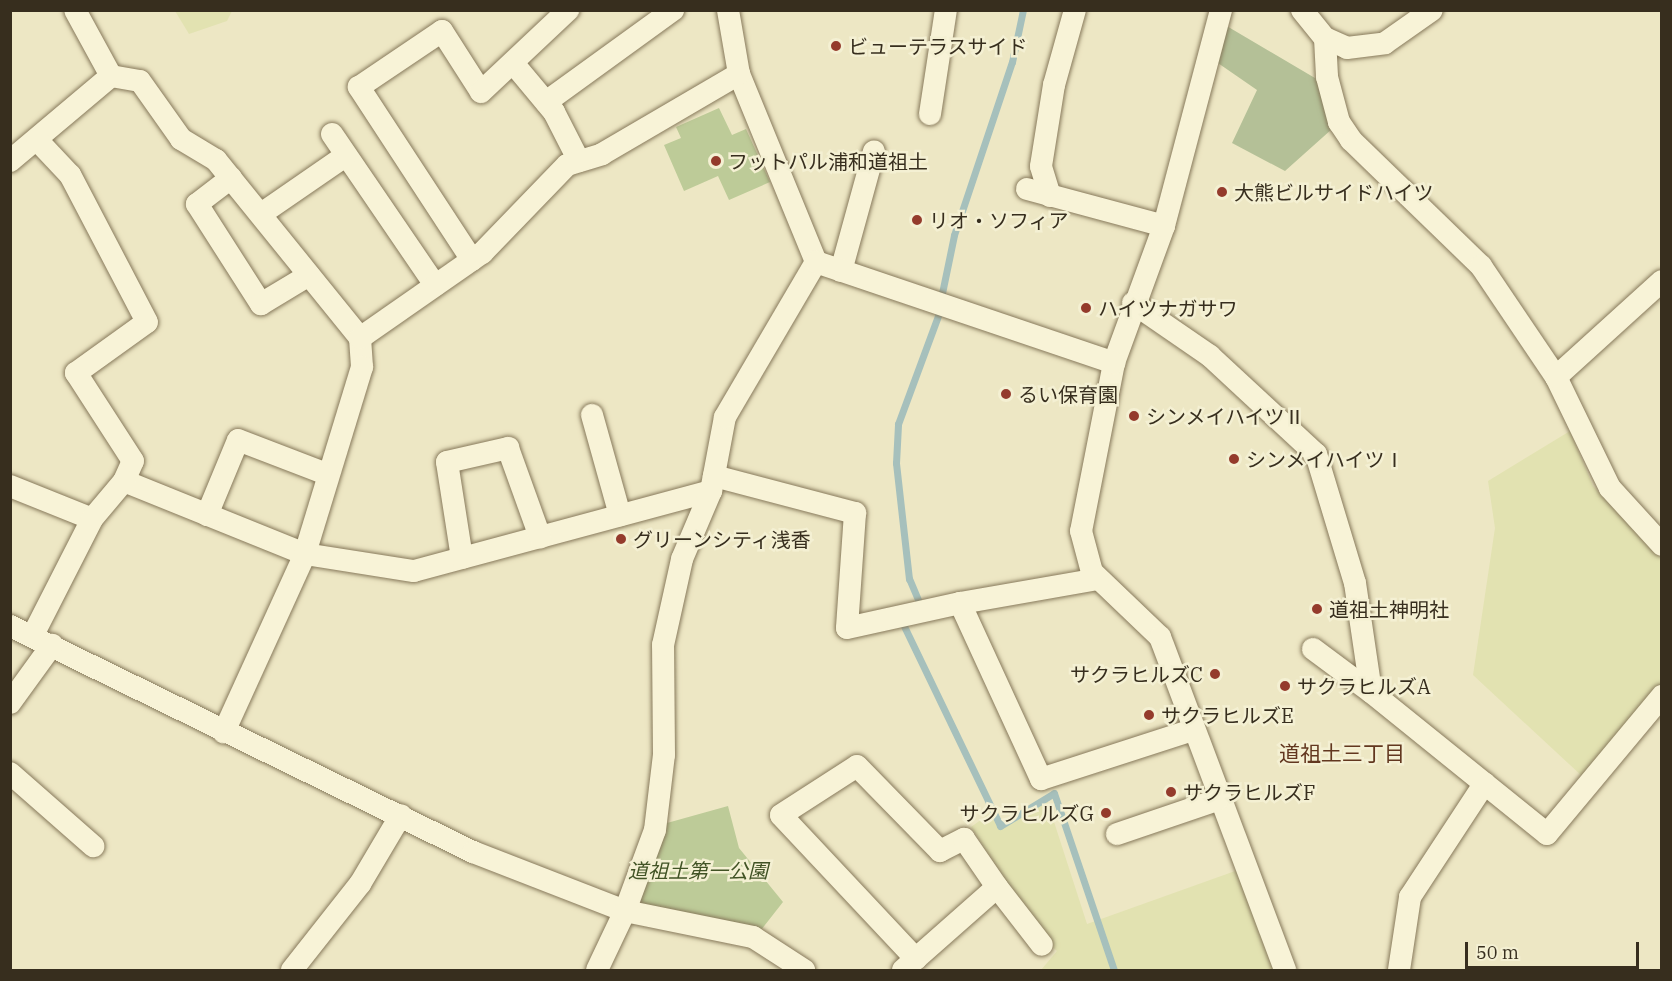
<!DOCTYPE html>
<meta charset="utf-8">
<style>
body{margin:0}
#map{position:relative;width:1672px;height:981px;overflow:hidden;background:#ede7c4;font-family:"IBM Plex Serif","Noto Sans JP",serif}
div>[style]{position:absolute}
[style*='--x']{left:calc(var(--x)*1px);top:calc(var(--y)*1px);width:calc(var(--w)*1px);rotate:calc(var(--a)*1deg)}
.farmland>*{inset:0;background:#e2e2b1}
.green>*{inset:0;background:#bdcb98}
.cemetery>*{inset:0;background:#b4c097}
.stream>*{height:7px;margin:-3.5px;padding:0 3.5px;transform-origin:3.5px;border-radius:3.5px;background:#a6c0bc}
.roads{filter:drop-shadow(0 0 2px #87795b) drop-shadow(0 0 2px #87795b)}
.street>*{height:22px;margin:-11px;padding:0 11px;transform-origin:11px;border-radius:11px;background:#f8f3d7}
.dots>*{width:16px;height:16px;translate:-50% -50%;box-sizing:border-box;border:3px solid #f4f0d3;border-radius:50%}
span{translate:-50% -50%;white-space:nowrap;text-align:center;line-height:1.15;-webkit-text-stroke:5px #f4f0d3;paint-order:stroke}
.poi-label{font-size:20px;color:#372e1e}
.left{translate:0 -50%;text-align:left}
.right{translate:-100% -50%;text-align:right}
.park-label{font-size:20px;color:#415325;font-style:italic}
.neighbourhood-label{font-size:21px;color:#62371f}
.frame{position:absolute;inset:0;border:12px solid #372e1e;pointer-events:none}
.scale{position:absolute;left:1465px;top:942px;width:174px;height:27px;box-sizing:border-box;border:3px solid #372e1e;border-top:0;padding-left:8px;font-size:18px;line-height:21px;white-space:nowrap;color:#372e1e;-webkit-text-stroke:4px #f4f0d3;paint-order:stroke}
</style>
<div id="map">
<div class="farmland">
<i style="clip-path:polygon(175px 11px,232px 11px,227px 21px,189px 34px)"></i>
<i style="clip-path:polygon(1570px 431px,1593px 486px,1661px 558px,1661px 685px,1583px 777px,1473px 675px,1495px 528px,1488px 481px)"></i>
<i style="clip-path:polygon(1046px 797px,1087px 924px,1238px 870px,1278px 970px,1041px 970px,1057px 951px,1041px 938px,971px 827px,989px 814px,998px 826px)"></i>
</div>
<div class="green">
<i style="clip-path:polygon(719px 108px,732px 135px,746px 129px,770px 182px,729px 200px,718px 176px,684px 191px,664px 145px,681px 138px,676px 127px)"></i>
<i style="clip-path:polygon(728px 806px,739px 848px,783px 902px,761px 930px,645px 908px,638px 897px,667px 823px)"></i>
</div>
<div class="cemetery">
<i style="clip-path:polygon(1225px 25px,1320px 81px,1332px 129px,1285px 171px,1232px 143px,1257px 90px,1215px 61px)"></i>
</div>
<div class="stream">
<i style="--x:941;--y:298;--w:64;--a:-78.3"></i>
<i style="--x:954;--y:235;--w:182;--a:-71.5"></i>
<i style="--x:1012;--y:62;--w:53;--a:-78.1"></i>
<i style="--x:919;--y:602;--w:25;--a:-113"></i>
<i style="--x:909;--y:579;--w:117;--a:-96.4"></i>
<i style="--x:896;--y:463;--w:39;--a:-87"></i>
<i style="--x:898;--y:424;--w:118;--a:-69.7"></i>
<i style="--x:903;--y:624;--w:224;--a:64.3"></i>
<i style="--x:1000;--y:826;--w:63;--a:-31.4"></i>
<i style="--x:1054;--y:793;--w:187;--a:71.3"></i>
</div>
<div class="roads">
<div class="street">
<i style="--x:1221;--y:10;--w:223;--a:104.8"></i>
<i style="--x:1164;--y:226;--w:146;--a:110.1"></i>
<i style="--x:1114;--y:363;--w:171;--a:101.1"></i>
<i style="--x:1081;--y:531;--w:42;--a:75"></i>
<i style="--x:1092;--y:572;--w:94;--a:43.7"></i>
<i style="--x:1160;--y:637;--w:356;--a:69.4"></i>
<i style="--x:1302;--y:10;--w:36;--a:51"></i>
<i style="--x:1325;--y:38;--w:39;--a:87"></i>
<i style="--x:1327;--y:77;--w:47;--a:75.1"></i>
<i style="--x:1339;--y:122;--w:22;--a:56"></i>
<i style="--x:1351;--y:140;--w:181;--a:44.1"></i>
<i style="--x:1481;--y:266;--w:134;--a:56"></i>
<i style="--x:1556;--y:377;--w:123;--a:64.1"></i>
<i style="--x:1610;--y:488;--w:77;--a:47.6"></i>
<i style="--x:1325;--y:38;--w:24;--a:24"></i>
<i style="--x:1347;--y:48;--w:38;--a:-7"></i>
<i style="--x:1385;--y:43;--w:57;--a:-35.1"></i>
<i style="--x:513;--y:63;--w:64;--a:50.1"></i>
<i style="--x:554;--y:112;--w:55;--a:63"></i>
<i style="--x:739;--y:74;--w:203;--a:67.7"></i>
<i style="--x:111;--y:76;--w:29;--a:10"></i>
<i style="--x:140;--y:81;--w:71;--a:54.7"></i>
<i style="--x:181;--y:139;--w:41;--a:31"></i>
<i style="--x:216;--y:160;--w:229;--a:51"></i>
<i style="--x:360;--y:338;--w:29;--a:86"></i>
<i style="--x:362;--y:367;--w:195;--a:107"></i>
<i style="--x:305;--y:554;--w:196;--a:114.5"></i>
<i style="--x:546;--y:102;--w:157;--a:-35.9"></i>
<i style="--x:930;--y:114;--w:105;--a:-81.3"></i>
<i style="--x:332;--y:134;--w:183;--a:55.7"></i>
<i style="--x:10;--y:161;--w:132;--a:-40.1"></i>
<i style="--x:111;--y:76;--w:75;--a:-118.6"></i>
<i style="--x:231;--y:178;--w:43;--a:142.6"></i>
<i style="--x:197;--y:204;--w:119;--a:57.4"></i>
<i style="--x:261;--y:304;--w:56;--a:-31.1"></i>
<i style="--x:1027;--y:189;--w:142;--a:15.1"></i>
<i style="--x:1050;--y:196;--w:31;--a:-107"></i>
<i style="--x:1041;--y:166;--w:82;--a:-80.9"></i>
<i style="--x:1054;--y:85;--w:78;--a:-74.4"></i>
<i style="--x:261;--y:214;--w:102;--a:-34.6"></i>
<i style="--x:472;--y:260;--w:207;--a:-123.2"></i>
<i style="--x:359;--y:87;--w:100;--a:-34"></i>
<i style="--x:442;--y:31;--w:72;--a:57.4"></i>
<i style="--x:481;--y:92;--w:120;--a:-43.3"></i>
<i style="--x:841;--y:271;--w:124;--a:-74.6"></i>
<i style="--x:1133;--y:303;--w:93;--a:34.5"></i>
<i style="--x:1210;--y:356;--w:144;--a:42.8"></i>
<i style="--x:1316;--y:454;--w:135;--a:73.2"></i>
<i style="--x:1355;--y:583;--w:110;--a:81.6"></i>
<i style="--x:1371;--y:692;--w:226;--a:38.9"></i>
<i style="--x:1547;--y:834;--w:180;--a:-50.2"></i>
<i style="--x:360;--y:338;--w:149;--a:-34.9"></i>
<i style="--x:482;--y:253;--w:122;--a:-46"></i>
<i style="--x:567;--y:165;--w:37;--a:-17"></i>
<i style="--x:602;--y:154;--w:159;--a:-30.3"></i>
<i style="--x:739;--y:74;--w:65;--a:-99.8"></i>
<i style="--x:1556;--y:377;--w:143;--a:-42.2"></i>
<i style="--x:592;--y:415;--w:104;--a:74.4"></i>
<i style="--x:714;--y:476;--w:146;--a:14.7"></i>
<i style="--x:855;--y:513;--w:115;--a:94"></i>
<i style="--x:847;--y:628;--w:116;--a:-12.5"></i>
<i style="--x:124;--y:481;--w:195;--a:22"></i>
<i style="--x:305;--y:554;--w:110;--a:8.9"></i>
<i style="--x:414;--y:571;--w:308;--a:-15.1"></i>
<i style="--x:10;--y:486;--w:88;--a:21.9"></i>
<i style="--x:207;--y:515;--w:81;--a:-67.5"></i>
<i style="--x:238;--y:440;--w:97;--a:21"></i>
<i style="--x:462;--y:558;--w:97;--a:-98.9"></i>
<i style="--x:447;--y:462;--w:63;--a:-12.9"></i>
<i style="--x:508;--y:448;--w:95;--a:70.2"></i>
<i style="--x:1098;--y:579;--w:140;--a:170.1"></i>
<i style="--x:960;--y:603;--w:194;--a:65.3"></i>
<i style="--x:1041;--y:779;--w:160;--a:-17.9"></i>
<i style="--x:10;--y:626;--w:515;--a:26.02"></i>
<i style="--x:473;--y:852;--w:163;--a:21.2"></i>
<i style="--x:625;--y:911;--w:131;--a:11.5"></i>
<i style="--x:753;--y:937;--w:61;--a:32.9"></i>
<i style="--x:33;--y:635;--w:130;--a:-63"></i>
<i style="--x:92;--y:519;--w:50;--a:-49.9"></i>
<i style="--x:124;--y:481;--w:22;--a:-66"></i>
<i style="--x:133;--y:461;--w:105;--a:-122.9"></i>
<i style="--x:76;--y:373;--w:87;--a:-35.7"></i>
<i style="--x:147;--y:322;--w:166;--a:-117.6"></i>
<i style="--x:70;--y:175;--w:48;--a:-133.3"></i>
<i style="--x:1313;--y:649;--w:72;--a:36.6"></i>
<i style="--x:10;--y:703;--w:72;--a:-54.1"></i>
<i style="--x:10;--y:773;--w:111;--a:41.3"></i>
<i style="--x:1117;--y:834;--w:106;--a:-18.8"></i>
<i style="--x:916;--y:959;--w:197;--a:-133.2"></i>
<i style="--x:781;--y:815;--w:90;--a:-32.8"></i>
<i style="--x:857;--y:766;--w:119;--a:45.7"></i>
<i style="--x:940;--y:851;--w:27;--a:-27"></i>
<i style="--x:964;--y:839;--w:58;--a:55.5"></i>
<i style="--x:292;--y:970;--w:110;--a:-51.7"></i>
<i style="--x:360;--y:884;--w:80;--a:-59.3"></i>
<i style="--x:597;--y:970;--w:65;--a:-64.6"></i>
<i style="--x:625;--y:911;--w:86;--a:-69.7"></i>
<i style="--x:655;--y:830;--w:76;--a:-83.2"></i>
<i style="--x:664;--y:755;--w:110;--a:-90.5"></i>
<i style="--x:663;--y:645;--w:88;--a:-77.5"></i>
<i style="--x:682;--y:559;--w:74;--a:-66.9"></i>
<i style="--x:711;--y:491;--w:75;--a:-79.3"></i>
<i style="--x:725;--y:417;--w:180;--a:-59.6"></i>
<i style="--x:816;--y:262;--w:315;--a:18.7"></i>
<i style="--x:903;--y:970;--w:125;--a:-41.4"></i>
<i style="--x:997;--y:887;--w:73;--a:52.2"></i>
<i style="--x:1399;--y:970;--w:74;--a:-81.4"></i>
<i style="--x:1410;--y:897;--w:136;--a:-56.7"></i>
</div>
</div>
<div class="dots">
<i style="left:836px;top:46px;background:#943b2c"></i>
<i style="left:716px;top:161px;background:#943b2c"></i>
<i style="left:1222px;top:192px;background:#943b2c"></i>
<i style="left:917px;top:220px;background:#943b2c"></i>
<i style="left:1086px;top:308px;background:#943b2c"></i>
<i style="left:1006px;top:394px;background:#943b2c"></i>
<i style="left:1134px;top:416px;background:#943b2c"></i>
<i style="left:1234px;top:459px;background:#943b2c"></i>
<i style="left:621px;top:539px;background:#943b2c"></i>
<i style="left:1317px;top:609px;background:#943b2c"></i>
<i style="left:1215px;top:674px;background:#943b2c"></i>
<i style="left:1285px;top:686px;background:#943b2c"></i>
<i style="left:1149px;top:715px;background:#943b2c"></i>
<i style="left:1171px;top:792px;background:#943b2c"></i>
<i style="left:1106px;top:813px;background:#943b2c"></i>
</div>
<div class="poi-label">
<span class="left" style="left:848px;top:46px">ビューテラスサイド</span>
<span class="left" style="left:728px;top:161px">フットパル浦和道祖土</span>
<span class="left" style="left:1234px;top:192px">大熊ビルサイドハイツ</span>
<span class="left" style="left:929px;top:220px">リオ・ソフィア</span>
<span class="left" style="left:1098px;top:308px">ハイツナガサワ</span>
<span class="left" style="left:1018px;top:394px">るい保育園</span>
<span class="left" style="left:1146px;top:416px">シンメイハイツⅡ</span>
<span class="left" style="left:1246px;top:459px">シンメイハイツⅠ</span>
<span class="left" style="left:633px;top:539px">グリーンシティ浅香</span>
<span class="left" style="left:1329px;top:609px">道祖土神明社</span>
<span class="right" style="left:1203px;top:674px">サクラヒルズC</span>
<span class="left" style="left:1297px;top:686px">サクラヒルズA</span>
<span class="left" style="left:1161px;top:715px">サクラヒルズE</span>
<span class="left" style="left:1183px;top:792px">サクラヒルズF</span>
<span class="right" style="left:1094px;top:813px">サクラヒルズG</span>
</div>
<div class="park-label">
<span style="left:698px;top:870px">道祖土第一公園</span>
</div>
<div class="neighbourhood-label">
<span style="left:1342px;top:753px">道祖土三丁目</span>
</div>
<div class="frame"></div>
<div class="scale">50 m</div>
</div>
